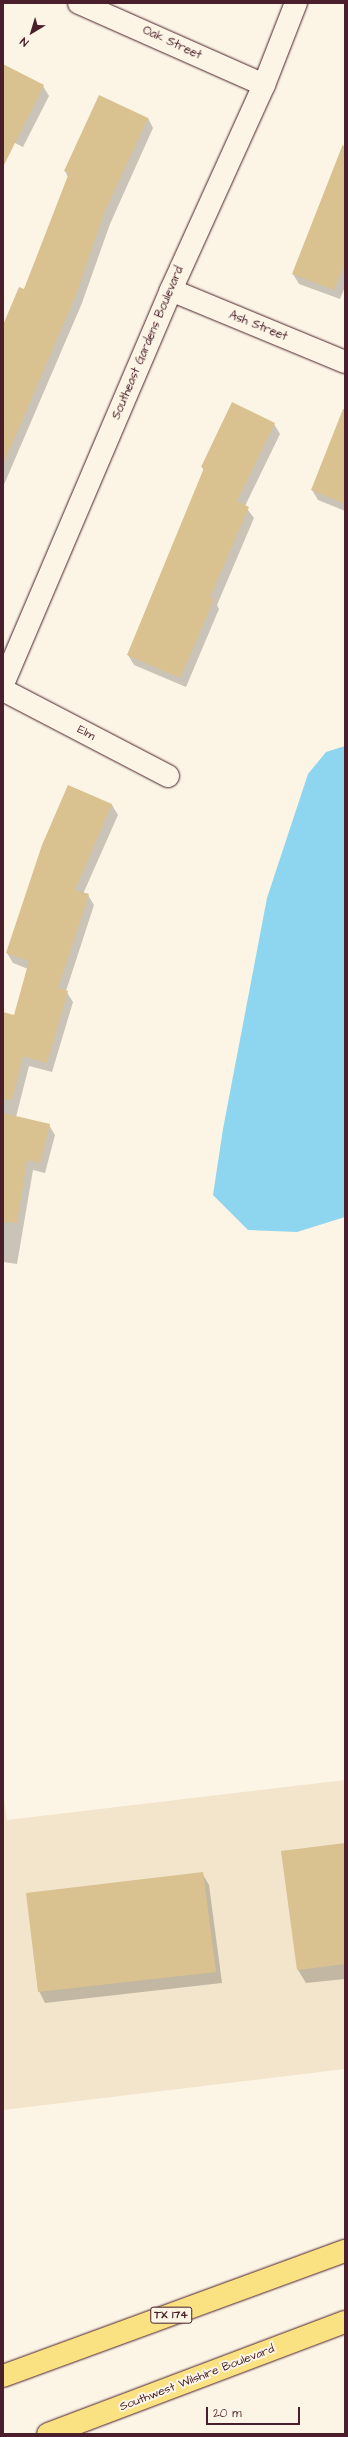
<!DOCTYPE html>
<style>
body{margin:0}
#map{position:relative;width:348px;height:2437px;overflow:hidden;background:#fcf5e5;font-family:"Architects Daughter",sans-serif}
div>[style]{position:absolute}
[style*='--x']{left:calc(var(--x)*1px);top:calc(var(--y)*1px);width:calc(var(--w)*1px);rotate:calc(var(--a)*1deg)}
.built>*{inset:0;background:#f2e5cc}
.water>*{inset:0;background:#8ed5ef}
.shadow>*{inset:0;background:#0003}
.building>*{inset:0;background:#dac190}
.roads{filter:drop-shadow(0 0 1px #4a1f2b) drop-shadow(0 0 1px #4a1f2b)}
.minor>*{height:22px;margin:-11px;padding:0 11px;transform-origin:11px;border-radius:11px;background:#fcf5e5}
.tertiary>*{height:22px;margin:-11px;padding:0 11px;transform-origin:11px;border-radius:11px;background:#fcf5e5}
.primary>*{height:22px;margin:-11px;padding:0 11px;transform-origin:11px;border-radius:11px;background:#fae181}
span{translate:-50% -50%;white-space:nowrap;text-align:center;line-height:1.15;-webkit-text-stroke:4px #fcf5e5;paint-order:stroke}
.shield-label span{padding:1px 3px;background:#fcf5e5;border:1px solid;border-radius:3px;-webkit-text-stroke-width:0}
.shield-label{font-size:11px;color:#4a1f2b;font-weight:700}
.street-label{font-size:12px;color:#4a1f2b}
.frame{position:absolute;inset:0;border:4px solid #4a1f2b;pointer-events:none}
.north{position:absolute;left:12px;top:12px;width:40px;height:40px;-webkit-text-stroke:3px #fcf5e5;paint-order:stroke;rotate:218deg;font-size:11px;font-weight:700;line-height:16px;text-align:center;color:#4a1f2b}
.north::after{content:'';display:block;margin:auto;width:14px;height:18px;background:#4a1f2b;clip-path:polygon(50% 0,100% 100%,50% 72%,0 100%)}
.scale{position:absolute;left:206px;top:2407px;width:94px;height:18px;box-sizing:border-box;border:2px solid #4a1f2b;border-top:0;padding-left:5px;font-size:12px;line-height:14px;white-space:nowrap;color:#4a1f2b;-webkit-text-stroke:3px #fcf5e5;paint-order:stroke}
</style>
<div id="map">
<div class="built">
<i style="clip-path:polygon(345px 1780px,345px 2069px,3px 2110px,3px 1791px,7px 1820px)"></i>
</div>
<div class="water">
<i style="clip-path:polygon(345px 746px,345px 1217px,297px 1232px,248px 1230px,213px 1195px,223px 1129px,267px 898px,308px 774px,326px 752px)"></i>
</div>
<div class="shadow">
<i style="clip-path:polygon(3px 65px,43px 86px,49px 96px,23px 147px,3px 137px)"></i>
<i style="clip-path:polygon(148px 118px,153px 128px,110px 224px,82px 303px,3px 487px,3px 328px,25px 291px,68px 177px,65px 171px)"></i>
<i style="clip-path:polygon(345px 142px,345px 287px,340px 299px,299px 284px,293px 274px)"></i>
<i style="clip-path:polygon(274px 424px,280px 434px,245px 506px,254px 518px,217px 605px,219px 609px,186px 687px,134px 665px,128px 655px,204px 471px,202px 467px)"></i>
<i style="clip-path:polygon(345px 443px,345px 511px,318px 500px,312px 490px)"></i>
<i style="clip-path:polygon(69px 786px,112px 805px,118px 815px,83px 894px,88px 895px,94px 905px,66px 991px,73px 1002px,52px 1072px,29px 1066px,16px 1117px,49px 1125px,55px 1135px,45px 1173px,33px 1170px,17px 1264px,3px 1262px,3px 1013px,15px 1017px,28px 969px,13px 963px,7px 953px)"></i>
<i style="clip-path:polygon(345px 1844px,345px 1979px,306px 1983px,298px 1970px)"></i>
<i style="clip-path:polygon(202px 1873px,209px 1885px,222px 1983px,45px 2003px,39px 1991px)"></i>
</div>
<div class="building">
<i style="clip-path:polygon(3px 64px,44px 85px,3px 167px)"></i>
<i style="clip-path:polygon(99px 95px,148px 118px,104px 213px,77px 292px,3px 465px,3px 325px,19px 287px,24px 289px,69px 173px,64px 171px)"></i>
<i style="clip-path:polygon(343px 144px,345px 263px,334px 290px,292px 274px)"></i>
<i style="clip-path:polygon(232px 402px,275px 423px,237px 501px,249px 507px,210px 597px,214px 599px,180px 678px,127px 655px,204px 468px,201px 467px)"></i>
<i style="clip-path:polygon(343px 409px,345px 409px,345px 504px,311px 490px)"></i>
<i style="clip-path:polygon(68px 785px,112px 804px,75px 890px,89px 894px,58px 988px,68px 991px,47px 1063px,23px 1056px,12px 1100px,3px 1099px,3px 1012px,14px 1015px,29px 961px,6px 953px,42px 845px)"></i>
<i style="clip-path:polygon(3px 1113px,50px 1124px,40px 1163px,27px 1160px,17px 1223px,3px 1222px)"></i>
<i style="clip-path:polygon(345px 1843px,345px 1964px,297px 1970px,281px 1851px)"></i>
<i style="clip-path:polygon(203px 1872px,216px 1972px,38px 1992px,26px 1893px)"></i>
</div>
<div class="roads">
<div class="minor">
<i style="--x:79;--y:3;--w:202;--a:23.9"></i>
<i style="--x:171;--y:290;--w:188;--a:22.5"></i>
<i style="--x:3;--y:690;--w:186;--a:27.5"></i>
</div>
<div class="tertiary">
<i style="--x:3;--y:684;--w:428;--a:-66.9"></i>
<i style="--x:171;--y:290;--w:225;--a:-65.6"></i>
<i style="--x:264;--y:85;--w:88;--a:-68.7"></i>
</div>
<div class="primary">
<i style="--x:3;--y:2376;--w:364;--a:-20.1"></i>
<i style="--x:48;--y:2434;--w:317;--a:-20.7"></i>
</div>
</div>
<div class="shield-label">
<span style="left:171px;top:2315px">TX 174</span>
</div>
<div class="street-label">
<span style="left:172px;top:43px;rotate:25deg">Oak Street</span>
<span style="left:258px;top:326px;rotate:22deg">Ash Street</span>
<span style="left:148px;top:343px;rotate:-67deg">Southeast Gardens Boulevard</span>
<span style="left:86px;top:733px;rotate:28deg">Elm</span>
<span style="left:197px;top:2378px;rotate:-21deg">Southwest Wilshire Boulevard</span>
</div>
<div class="frame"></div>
<div class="north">N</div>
<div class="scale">20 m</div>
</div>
